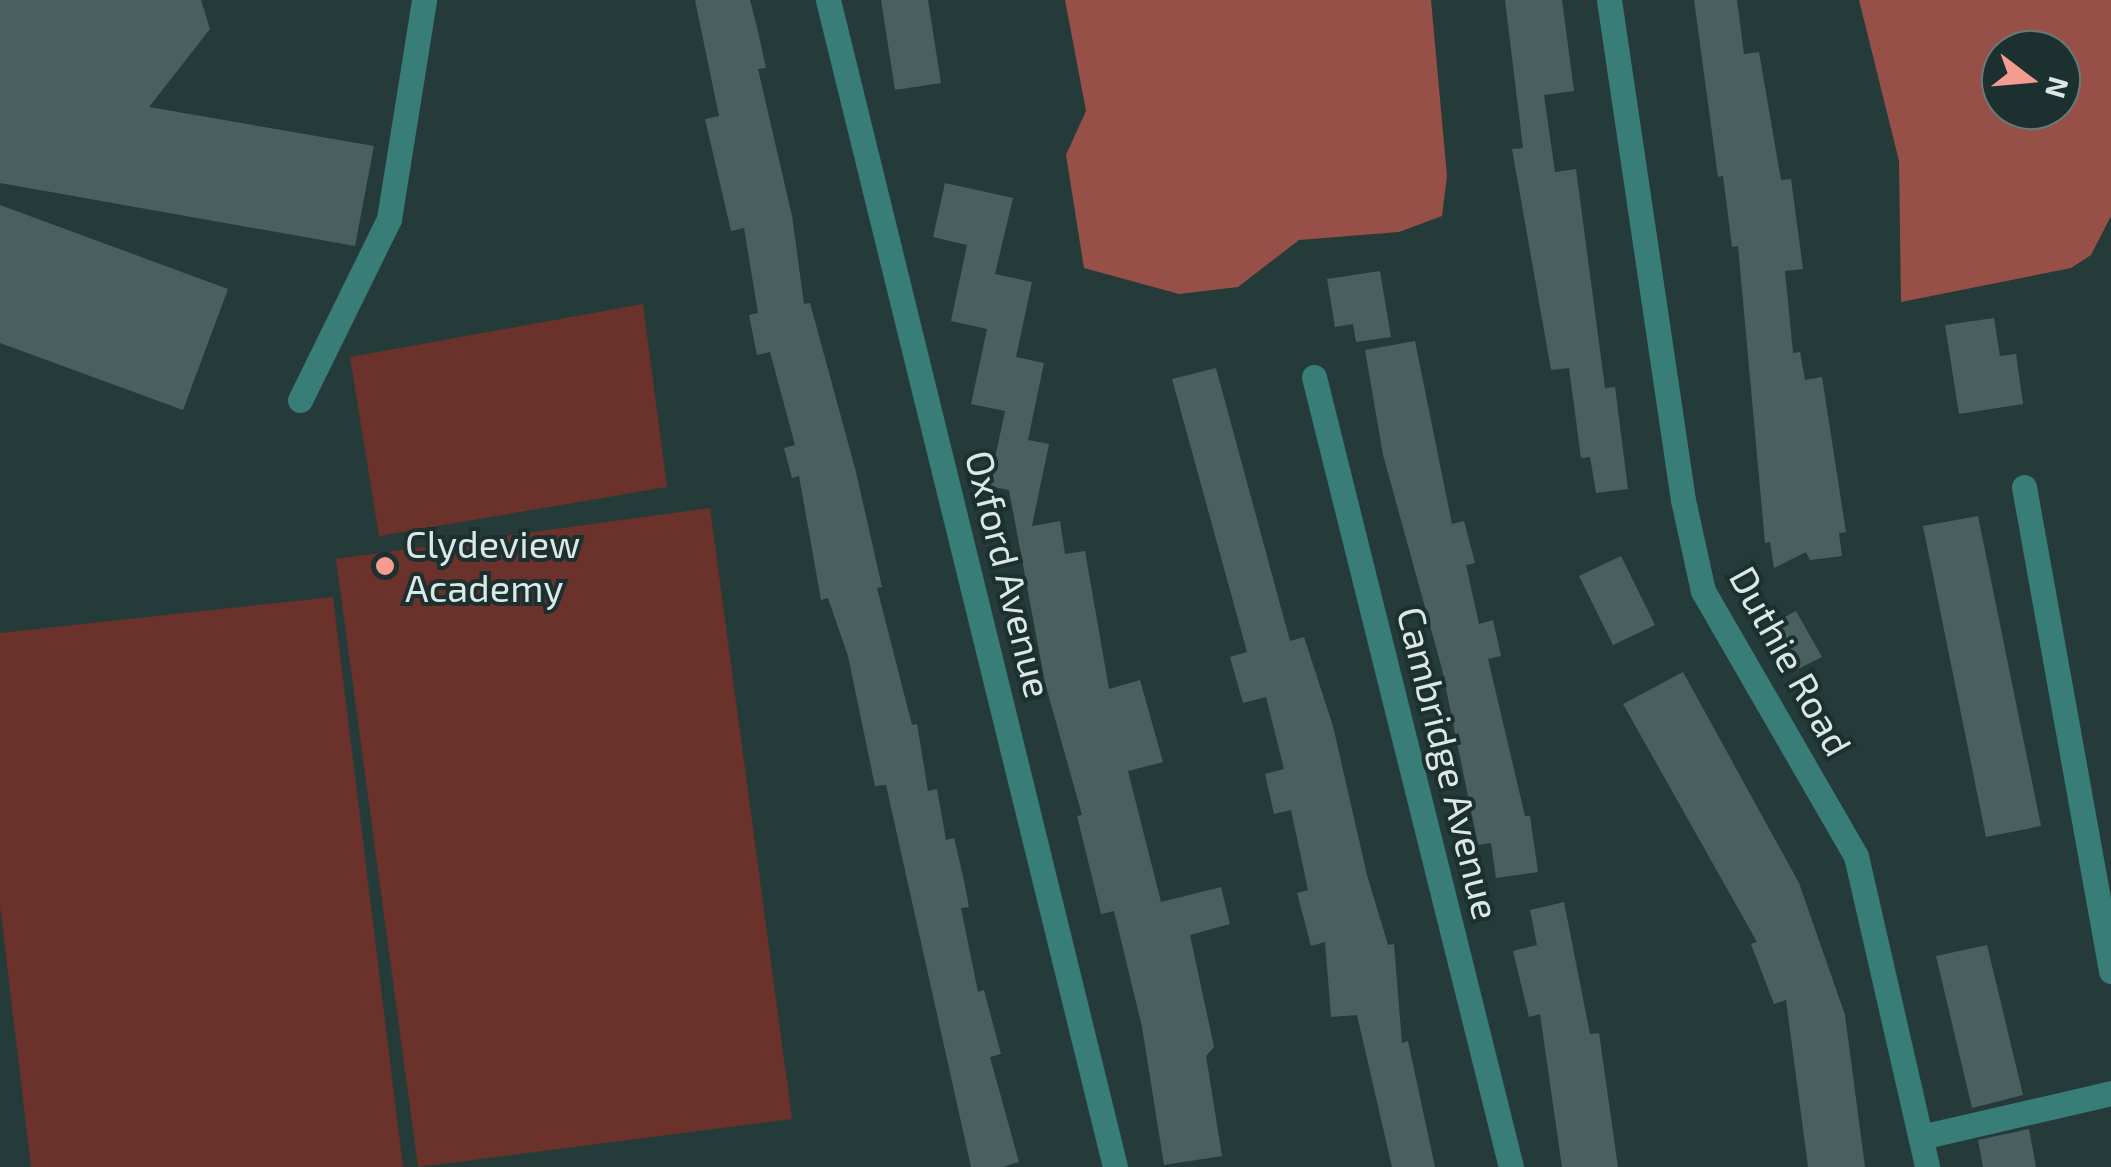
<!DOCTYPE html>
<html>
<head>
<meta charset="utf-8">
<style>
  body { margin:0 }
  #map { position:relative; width:2111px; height:1167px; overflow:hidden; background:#253b39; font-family:"Exo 2",sans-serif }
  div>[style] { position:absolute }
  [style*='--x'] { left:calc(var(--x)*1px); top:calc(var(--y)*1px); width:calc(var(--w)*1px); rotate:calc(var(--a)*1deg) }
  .green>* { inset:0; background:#6a322b }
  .forest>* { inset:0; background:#965047 }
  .building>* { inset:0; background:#49605e }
  .minor>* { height:25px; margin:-12.5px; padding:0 12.5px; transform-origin:12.5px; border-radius:12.5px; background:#387d78 }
  .dots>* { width:28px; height:28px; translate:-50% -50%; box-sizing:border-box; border:5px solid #1b302f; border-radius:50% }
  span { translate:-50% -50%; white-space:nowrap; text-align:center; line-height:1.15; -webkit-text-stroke:8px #1b302f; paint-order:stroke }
  .poi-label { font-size:38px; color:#dbe8e6 }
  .left { translate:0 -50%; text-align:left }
  .street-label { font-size:38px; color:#dbe8e6 }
  .north { position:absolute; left:1981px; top:30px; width:100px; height:100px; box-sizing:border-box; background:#1b302f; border:2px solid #687a78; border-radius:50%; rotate:106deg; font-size:28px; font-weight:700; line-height:40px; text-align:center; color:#dbe8e6 }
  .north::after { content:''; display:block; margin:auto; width:35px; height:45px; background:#f59c90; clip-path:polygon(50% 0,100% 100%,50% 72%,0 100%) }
</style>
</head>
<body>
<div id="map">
  <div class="green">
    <div style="clip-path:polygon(643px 304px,667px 487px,379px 536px,350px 357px)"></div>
    <div style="clip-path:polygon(710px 508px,792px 1119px,418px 1167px,336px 559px)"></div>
    <div style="clip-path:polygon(333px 597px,403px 1167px,31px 1167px,0 905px,0 633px)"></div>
  </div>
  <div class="forest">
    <div style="clip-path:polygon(1065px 0,1431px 0,1447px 176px,1442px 216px,1399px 232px,1299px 240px,1238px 287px,1179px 294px,1084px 268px,1066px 155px,1086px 111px)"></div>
    <div style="clip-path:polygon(evenodd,1859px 0,2111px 0,2111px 216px,2091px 255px,2071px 268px,1901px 302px,1899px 161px,1859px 0,2061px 50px,2061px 110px,2001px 110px,2001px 50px,2061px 50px)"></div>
  </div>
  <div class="building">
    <div style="clip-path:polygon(0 0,201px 0,210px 29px,149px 107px,374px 146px,355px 246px,0 183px)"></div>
    <div style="clip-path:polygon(695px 0,750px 0,757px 27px,766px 68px,758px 69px,792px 216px,804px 304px,810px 303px,856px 472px,882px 587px,877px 588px,912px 725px,917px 724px,928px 791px,937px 789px,946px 840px,954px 838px,963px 876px,969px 907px,961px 908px,978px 992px,984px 990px,1001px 1054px,990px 1057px,1019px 1162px,1003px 1167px,971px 1167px,886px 785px,875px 786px,848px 656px,828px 598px,821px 600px,799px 476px,792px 478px,784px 448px,795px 445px,770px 352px,757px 355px,749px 315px,758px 313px,744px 228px,731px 231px,705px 119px,719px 116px)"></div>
    <div style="clip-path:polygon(881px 0,928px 0,941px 83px,895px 90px)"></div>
    <div style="clip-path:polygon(1505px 0,1562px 0,1574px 91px,1544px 95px,1555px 172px,1576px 169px,1605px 388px,1615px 387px,1628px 489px,1596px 493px,1590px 457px,1581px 458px,1569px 368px,1551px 370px,1512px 149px,1523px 148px)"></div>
    <div style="clip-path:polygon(1694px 0,1737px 0,1744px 54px,1759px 52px,1781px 180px,1791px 179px,1803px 269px,1785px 271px,1793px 353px,1800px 352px,1805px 380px,1822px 377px,1846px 532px,1839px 533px,1842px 556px,1810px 560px,1806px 552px,1774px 568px,1770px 542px,1765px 543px,1738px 246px,1732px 247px,1723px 176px,1718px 177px)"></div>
    <div style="clip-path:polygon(945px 183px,1013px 198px,995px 274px,1032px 282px,1016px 357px,1044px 363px,1028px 440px,1049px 444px,1032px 526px,1060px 521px,1065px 554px,1085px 551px,1109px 689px,1140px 680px,1163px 762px,1128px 771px,1161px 902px,1221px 887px,1230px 924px,1190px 935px,1214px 1047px,1206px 1056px,1222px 1156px,1164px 1165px,1142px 1027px,1114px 911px,1101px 914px,1077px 816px,1082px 815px,1045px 683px,1009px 490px,989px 486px,1005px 411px,971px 404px,987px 329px,951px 321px,967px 245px,933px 237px)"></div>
    <div style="clip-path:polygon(0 205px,228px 289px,183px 410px,0 343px)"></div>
    <div style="clip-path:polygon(1380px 271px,1391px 337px,1356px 342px,1353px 324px,1335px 327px,1327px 279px)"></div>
    <div style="clip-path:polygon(1994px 318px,2000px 356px,2016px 354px,2023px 404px,1959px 414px,1945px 325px)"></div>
    <div style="clip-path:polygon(1415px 341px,1452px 524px,1464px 521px,1475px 563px,1466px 565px,1479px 624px,1493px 620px,1501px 656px,1488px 659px,1525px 816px,1530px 816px,1538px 872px,1496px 878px,1491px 843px,1478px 845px,1442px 669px,1383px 455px,1365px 350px)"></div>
    <div style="clip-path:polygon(1216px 368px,1290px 641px,1304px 637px,1333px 726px,1367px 875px,1388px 945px,1394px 944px,1402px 1043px,1408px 1041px,1435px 1167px,1392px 1167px,1357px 1015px,1331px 1017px,1325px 942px,1311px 946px,1297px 893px,1308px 890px,1291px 810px,1274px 814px,1265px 774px,1284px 769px,1266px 697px,1243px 703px,1230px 657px,1247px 652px,1172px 379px)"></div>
    <div style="clip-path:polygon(1978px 516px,2041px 826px,1986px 837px,1923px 526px)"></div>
    <div style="clip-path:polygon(1621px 556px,1655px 625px,1613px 645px,1579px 576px)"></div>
    <div style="clip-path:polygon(1796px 611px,1822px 657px,1792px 672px,1768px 626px)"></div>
    <div style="clip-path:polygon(1683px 672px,1799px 883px,1845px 1015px,1865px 1167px,1808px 1167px,1786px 1000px,1774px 1004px,1751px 944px,1757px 942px,1623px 704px)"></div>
    <div style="clip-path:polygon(1564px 902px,1590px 1034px,1599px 1033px,1618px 1167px,1562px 1167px,1540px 1014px,1529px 1017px,1513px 951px,1537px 945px,1530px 910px)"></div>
    <div style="clip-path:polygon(1987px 945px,2023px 1095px,1972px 1108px,1936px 956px)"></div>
    <div style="clip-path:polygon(2029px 1129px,2036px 1167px,1983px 1167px,1978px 1140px)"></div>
  </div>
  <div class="minor">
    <div style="--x:828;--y:0;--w:1202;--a:76.18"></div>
    <div style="--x:1609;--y:0;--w:505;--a:81.58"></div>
    <div style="--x:1683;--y:500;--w:93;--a:77.6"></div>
    <div style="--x:1703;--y:591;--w:306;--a:60"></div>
    <div style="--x:1856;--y:856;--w:319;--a:77.1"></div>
    <div style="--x:1314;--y:377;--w:814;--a:76"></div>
    <div style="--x:300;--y:400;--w:202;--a:-63.8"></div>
    <div style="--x:389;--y:219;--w:222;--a:-80.9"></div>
    <div style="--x:2024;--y:487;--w:492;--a:79.8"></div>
    <div style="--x:1921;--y:1137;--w:195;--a:-13"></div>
  </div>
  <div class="dots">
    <div style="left:385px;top:566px;background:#f59c90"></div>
  </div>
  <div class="poi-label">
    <span class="left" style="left:405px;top:566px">Clydeview<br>Academy</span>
  </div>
  <div class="street-label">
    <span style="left:1009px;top:574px;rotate:76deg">Oxford Avenue</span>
    <span style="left:1791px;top:661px;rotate:61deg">Duthie Road</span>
    <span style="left:1449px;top:763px;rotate:76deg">Cambridge Avenue</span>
  </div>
  <div class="north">N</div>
</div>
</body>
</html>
